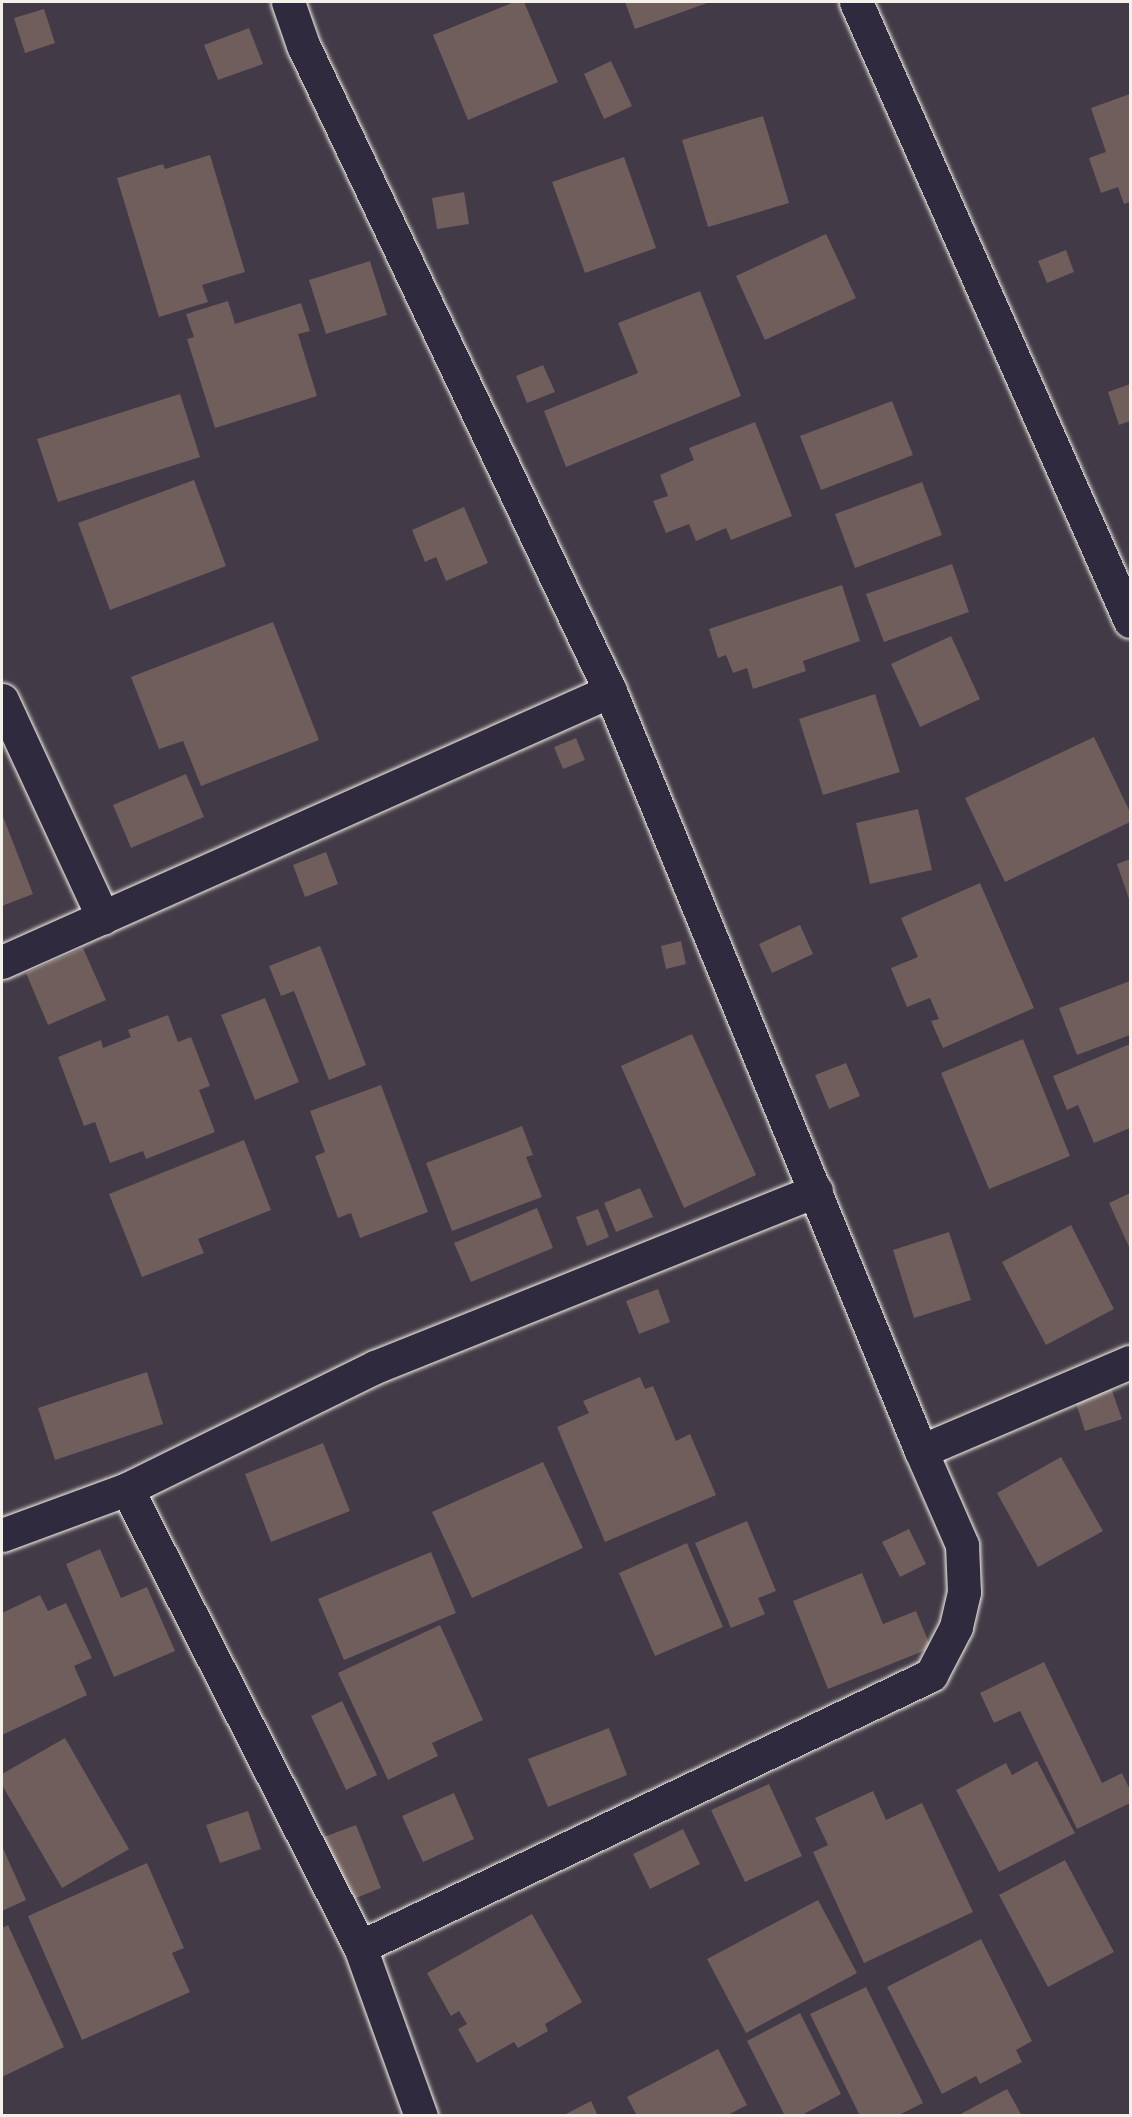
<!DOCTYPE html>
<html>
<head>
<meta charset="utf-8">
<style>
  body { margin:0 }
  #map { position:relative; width:1132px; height:2117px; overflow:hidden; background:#423a46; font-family:Pangolin,sans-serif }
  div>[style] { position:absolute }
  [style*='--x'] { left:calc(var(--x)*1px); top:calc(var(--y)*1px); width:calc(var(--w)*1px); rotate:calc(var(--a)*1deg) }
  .building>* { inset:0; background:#6f5e5c }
  .roads { filter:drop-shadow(0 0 2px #f4f1e8) drop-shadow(0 0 2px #f4f1e8) }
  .street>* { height:33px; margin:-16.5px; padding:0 16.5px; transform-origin:16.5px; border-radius:16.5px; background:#2f2a3d }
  span { translate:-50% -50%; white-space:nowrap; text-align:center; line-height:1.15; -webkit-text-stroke:4.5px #2f2a3d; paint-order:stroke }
  .frame { position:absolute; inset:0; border:3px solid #f4f1e8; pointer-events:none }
</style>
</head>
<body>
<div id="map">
  <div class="building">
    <div style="clip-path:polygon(514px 2px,524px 2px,558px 82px,468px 120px,433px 35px)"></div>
    <div style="clip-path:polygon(625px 2px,710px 2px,635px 29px)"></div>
    <div style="clip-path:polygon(44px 9px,55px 43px,25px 53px,14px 18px)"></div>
    <div style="clip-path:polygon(249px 28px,263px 64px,218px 80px,204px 45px)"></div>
    <div style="clip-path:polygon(611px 61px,632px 106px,604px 119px,584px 74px)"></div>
    <div style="clip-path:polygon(1130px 94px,1130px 202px,1124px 204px,1118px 187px,1101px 193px,1089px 158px,1106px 152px,1091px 108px)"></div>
    <div style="clip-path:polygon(763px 116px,789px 203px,708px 227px,682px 140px)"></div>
    <div style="clip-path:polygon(210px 155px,245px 272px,202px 285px,208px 302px,159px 317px,117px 178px,163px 164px,165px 169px)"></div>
    <div style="clip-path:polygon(624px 157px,656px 248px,585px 273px,552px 182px)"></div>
    <div style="clip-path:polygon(464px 192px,469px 224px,437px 229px,432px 198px)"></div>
    <div style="clip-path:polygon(826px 234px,856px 298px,765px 340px,736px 276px)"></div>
    <div style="clip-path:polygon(1066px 250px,1074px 272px,1047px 283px,1038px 261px)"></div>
    <div style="clip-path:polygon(370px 261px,387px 315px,326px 334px,309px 280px)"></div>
    <div style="clip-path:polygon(700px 291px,741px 396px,566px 467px,544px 411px,638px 373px,618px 323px)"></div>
    <div style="clip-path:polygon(228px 301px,235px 324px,301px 303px,310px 331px,298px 334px,317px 396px,215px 428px,187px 339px,194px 337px,186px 314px)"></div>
    <div style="clip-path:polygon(543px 365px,555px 392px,527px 403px,516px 376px)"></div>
    <div style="clip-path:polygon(1130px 384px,1130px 421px,1119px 425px,1108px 392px)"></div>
    <div style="clip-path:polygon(180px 394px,200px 457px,58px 502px,37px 439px)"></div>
    <div style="clip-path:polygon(892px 401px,913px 455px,821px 490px,800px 436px)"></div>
    <div style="clip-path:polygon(755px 422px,792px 516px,731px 540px,726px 528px,696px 541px,689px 524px,666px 533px,653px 501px,668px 496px,660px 475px,694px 460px,689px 448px)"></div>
    <div style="clip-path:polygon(194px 480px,226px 566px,110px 610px,78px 523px)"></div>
    <div style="clip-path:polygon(922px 482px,942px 535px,855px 568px,835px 514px)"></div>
    <div style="clip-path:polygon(464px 507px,488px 563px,446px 581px,436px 557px,425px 562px,412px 530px)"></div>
    <div style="clip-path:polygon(952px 564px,969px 612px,884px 642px,866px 594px)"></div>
    <div style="clip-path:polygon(842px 585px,860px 641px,803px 661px,806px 671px,753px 689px,747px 668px,733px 673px,726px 655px,718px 658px,709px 629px)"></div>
    <div style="clip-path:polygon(273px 622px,319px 740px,201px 786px,183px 741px,159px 749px,131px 677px)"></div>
    <div style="clip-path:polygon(951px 636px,980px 699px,920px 727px,891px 664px)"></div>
    <div style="clip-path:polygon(875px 694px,900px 772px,823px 795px,799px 719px)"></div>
    <div style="clip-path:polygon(1094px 737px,1130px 812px,1130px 822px,1005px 882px,965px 798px)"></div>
    <div style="clip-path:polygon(576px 738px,585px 760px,563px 769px,554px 747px)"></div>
    <div style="clip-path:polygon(186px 774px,204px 817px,131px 848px,113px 805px)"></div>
    <div style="clip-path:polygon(918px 809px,932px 870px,870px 884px,856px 823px)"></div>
    <div style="clip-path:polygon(2px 814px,33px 894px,2px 906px)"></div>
    <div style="clip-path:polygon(326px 852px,338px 884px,305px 897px,293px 865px)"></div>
    <div style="clip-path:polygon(1130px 859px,1130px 902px,1117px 864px)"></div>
    <div style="clip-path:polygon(980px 883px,1034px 1008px,943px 1048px,931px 1021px,939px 1019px,930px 998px,907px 1007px,891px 968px,918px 957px,901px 918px)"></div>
    <div style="clip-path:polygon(800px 925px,813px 954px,772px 973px,759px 944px)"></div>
    <div style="clip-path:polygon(681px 941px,686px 964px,666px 969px,661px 946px)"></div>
    <div style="clip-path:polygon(320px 946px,366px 1065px,329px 1080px,294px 991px,281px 996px,269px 966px)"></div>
    <div style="clip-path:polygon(83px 948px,106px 1000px,48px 1025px,26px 973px)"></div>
    <div style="clip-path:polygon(1130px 981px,1130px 1035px,1077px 1055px,1059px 1008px)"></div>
    <div style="clip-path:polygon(265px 998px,299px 1082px,255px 1100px,221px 1015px)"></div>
    <div style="clip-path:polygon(168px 1015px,178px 1042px,191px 1037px,210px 1086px,199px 1090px,215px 1132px,146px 1159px,143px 1151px,110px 1163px,95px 1122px,84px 1126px,58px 1057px,101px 1040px,103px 1048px,131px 1037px,128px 1030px)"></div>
    <div style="clip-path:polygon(692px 1034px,756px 1175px,684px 1208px,621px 1066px)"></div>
    <div style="clip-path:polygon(1023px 1039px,1070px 1156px,989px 1189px,941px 1073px)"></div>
    <div style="clip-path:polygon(1130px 1044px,1130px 1128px,1094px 1143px,1078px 1105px,1067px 1110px,1053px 1076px)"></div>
    <div style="clip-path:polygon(846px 1063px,860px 1096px,829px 1109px,815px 1075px)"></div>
    <div style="clip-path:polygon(381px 1085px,428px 1212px,360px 1238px,351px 1213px,338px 1218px,315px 1156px,325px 1152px,310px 1111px)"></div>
    <div style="clip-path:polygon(522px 1126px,533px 1155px,526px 1157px,542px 1197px,452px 1231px,426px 1163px)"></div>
    <div style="clip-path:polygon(244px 1140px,271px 1210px,198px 1239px,204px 1253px,142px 1277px,109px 1194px)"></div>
    <div style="clip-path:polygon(640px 1188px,653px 1217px,616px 1232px,604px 1203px)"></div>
    <div style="clip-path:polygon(1130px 1193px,1130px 1249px,1109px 1203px)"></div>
    <div style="clip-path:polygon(537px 1208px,553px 1248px,471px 1282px,454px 1243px)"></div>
    <div style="clip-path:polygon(598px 1209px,609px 1237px,587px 1246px,576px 1217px)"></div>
    <div style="clip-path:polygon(1071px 1225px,1114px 1309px,1046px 1345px,1002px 1262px)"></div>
    <div style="clip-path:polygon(949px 1232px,971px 1300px,914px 1318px,893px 1250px)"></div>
    <div style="clip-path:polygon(658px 1289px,670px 1322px,639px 1334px,626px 1301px)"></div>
    <div style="clip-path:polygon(147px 1372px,163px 1424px,55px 1460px,38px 1408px)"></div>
    <div style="clip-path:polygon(640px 1377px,645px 1389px,653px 1386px,676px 1441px,690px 1434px,716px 1495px,605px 1542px,557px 1427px,589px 1413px,583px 1401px)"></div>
    <div style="clip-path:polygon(1110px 1385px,1122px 1419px,1085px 1431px,1074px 1397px)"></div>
    <div style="clip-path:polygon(323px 1443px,350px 1511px,271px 1542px,245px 1474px)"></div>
    <div style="clip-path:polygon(1061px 1457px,1103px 1531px,1038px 1567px,997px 1493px)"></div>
    <div style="clip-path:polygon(543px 1462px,583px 1548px,472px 1598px,432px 1512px)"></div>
    <div style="clip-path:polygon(747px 1521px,776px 1591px,758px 1598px,765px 1614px,731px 1628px,695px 1543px)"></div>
    <div style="clip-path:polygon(909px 1529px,926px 1564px,900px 1577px,882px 1542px)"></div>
    <div style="clip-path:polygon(687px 1543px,723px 1627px,655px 1656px,619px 1573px)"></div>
    <div style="clip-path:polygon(100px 1549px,121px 1598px,147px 1587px,175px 1651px,114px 1677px,66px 1564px)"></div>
    <div style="clip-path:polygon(431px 1552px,456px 1613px,344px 1660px,318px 1599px)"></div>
    <div style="clip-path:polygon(862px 1573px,883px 1624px,916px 1611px,931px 1648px,828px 1689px,793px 1601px)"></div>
    <div style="clip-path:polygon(40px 1595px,48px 1611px,66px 1603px,92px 1658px,74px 1666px,87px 1695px,2px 1735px,2px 1613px)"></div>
    <div style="clip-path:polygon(440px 1625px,483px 1720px,432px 1743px,438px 1756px,388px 1780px,338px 1673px)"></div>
    <div style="clip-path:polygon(1044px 1662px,1102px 1783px,1122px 1773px,1130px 1790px,1130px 1803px,1077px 1829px,1020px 1711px,994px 1723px,980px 1693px)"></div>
    <div style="clip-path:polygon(342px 1701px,377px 1775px,346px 1790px,311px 1716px)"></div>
    <div style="clip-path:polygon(609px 1728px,627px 1775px,548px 1807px,528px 1759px)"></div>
    <div style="clip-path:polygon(65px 1738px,129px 1849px,62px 1888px,2px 1785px,2px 1774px)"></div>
    <div style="clip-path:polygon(1037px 1761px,1075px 1833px,999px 1872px,956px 1790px,1006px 1763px,1012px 1775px)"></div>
    <div style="clip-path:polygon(769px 1784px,802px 1856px,745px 1882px,711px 1810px)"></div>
    <div style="clip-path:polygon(873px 1791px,886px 1820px,922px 1803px,973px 1912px,864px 1963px,813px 1852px,828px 1845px,815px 1818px)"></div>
    <div style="clip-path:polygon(454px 1793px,474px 1839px,423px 1862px,402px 1816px)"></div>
    <div style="clip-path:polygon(248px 1811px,261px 1849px,220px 1863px,206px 1825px)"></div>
    <div style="clip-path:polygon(356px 1825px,381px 1888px,341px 1904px,316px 1840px)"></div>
    <div style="clip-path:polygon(683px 1829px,700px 1864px,650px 1889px,633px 1854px)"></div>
    <div style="clip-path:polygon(2px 1846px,26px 1900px,2px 1911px)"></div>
    <div style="clip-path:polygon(1065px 1860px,1114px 1952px,1048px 1987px,999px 1895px)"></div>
    <div style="clip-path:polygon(147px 1863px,184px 1948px,172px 1953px,190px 1992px,82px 2040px,28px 1916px)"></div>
    <div style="clip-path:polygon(818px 1900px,857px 1973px,746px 2033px,707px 1959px)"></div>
    <div style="clip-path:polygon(532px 1914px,582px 2002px,545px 2024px,548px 2031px,518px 2048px,514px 2042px,477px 2063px,458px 2029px,467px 2024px,459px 2011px,451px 2016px,427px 1973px)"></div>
    <div style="clip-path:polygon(8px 1925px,64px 2047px,2px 2077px,2px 1928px)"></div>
    <div style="clip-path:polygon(981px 1939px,1032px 2041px,1016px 2050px,1022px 2062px,980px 2084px,976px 2076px,942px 2094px,887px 1987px)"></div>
    <div style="clip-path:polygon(866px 1987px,923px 2103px,897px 2116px,860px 2116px,810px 2014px)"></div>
    <div style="clip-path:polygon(800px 2013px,841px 2094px,800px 2116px,785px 2116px,747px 2041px)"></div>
    <div style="clip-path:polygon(718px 2049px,747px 2105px,726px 2116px,637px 2116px,627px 2097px)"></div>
    <div style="clip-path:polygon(1007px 2089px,1022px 2116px,957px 2116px)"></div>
    <div style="clip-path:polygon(591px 2101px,598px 2116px,562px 2116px)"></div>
  </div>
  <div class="roads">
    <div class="street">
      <div style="--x:288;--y:2;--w:46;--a:70.8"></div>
      <div style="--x:303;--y:45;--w:715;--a:64.58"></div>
      <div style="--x:610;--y:691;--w:821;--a:67.75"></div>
      <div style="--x:921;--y:1451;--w:103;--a:66.4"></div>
      <div style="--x:962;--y:1545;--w:47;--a:87.6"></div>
      <div style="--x:964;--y:1592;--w:36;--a:103"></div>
      <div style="--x:956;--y:1627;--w:54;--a:117.5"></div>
      <div style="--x:931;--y:1675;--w:632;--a:154.53"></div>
      <div style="--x:856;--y:2;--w:677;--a:66.12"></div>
      <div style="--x:2;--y:700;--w:240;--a:65.1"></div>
      <div style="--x:2;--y:962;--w:666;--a:-24.02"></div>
      <div style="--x:921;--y:1451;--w:227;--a:-23.1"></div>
      <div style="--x:127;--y:1489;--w:514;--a:63.04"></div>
      <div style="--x:360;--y:1947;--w:180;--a:70.2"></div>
      <div style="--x:2;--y:1535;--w:133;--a:-20.2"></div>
      <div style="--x:127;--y:1489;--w:276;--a:-26.2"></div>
      <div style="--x:375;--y:1367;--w:475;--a:-21.8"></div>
    </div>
  </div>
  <div class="frame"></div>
</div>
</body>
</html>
